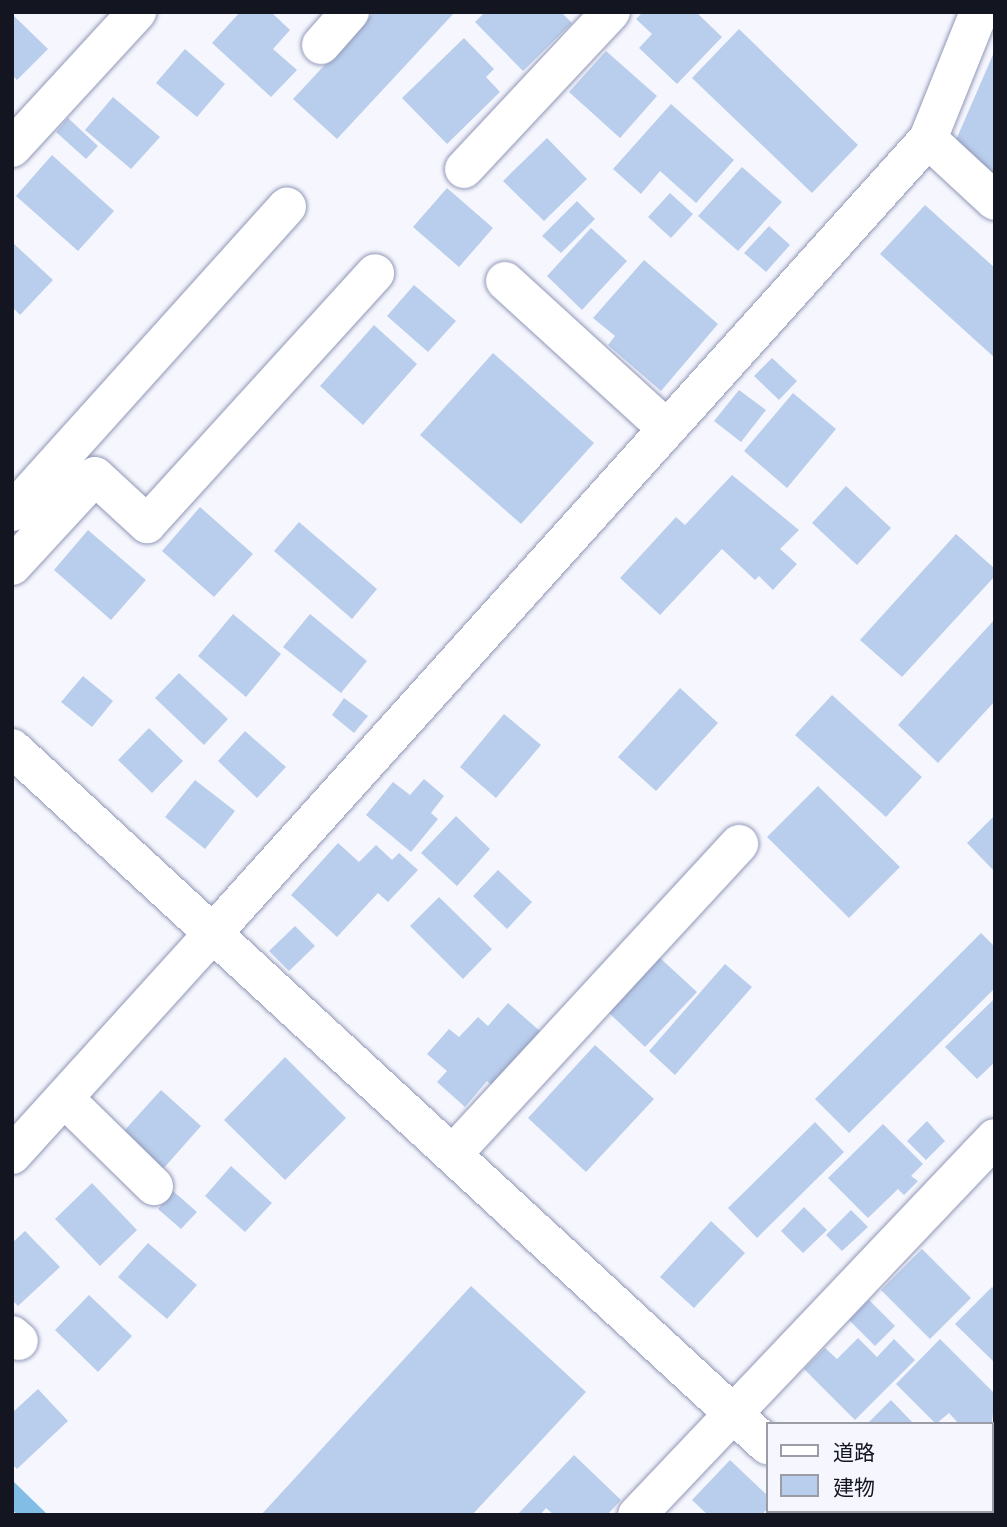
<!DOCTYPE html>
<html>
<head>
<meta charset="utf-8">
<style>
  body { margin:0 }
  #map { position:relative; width:1007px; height:1527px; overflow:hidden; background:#f6f7fe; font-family:"PT Serif","Noto Sans JP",serif }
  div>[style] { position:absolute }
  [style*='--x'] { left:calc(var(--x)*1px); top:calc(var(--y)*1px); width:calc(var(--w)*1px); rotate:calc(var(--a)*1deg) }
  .water>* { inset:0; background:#82bde6 }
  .building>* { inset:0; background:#b9ceec }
  .roads { filter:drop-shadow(0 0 2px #9097b7) drop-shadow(0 0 2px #9097b7) }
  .minor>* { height:38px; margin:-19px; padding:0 19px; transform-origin:19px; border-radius:19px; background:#fff }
  .tertiary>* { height:38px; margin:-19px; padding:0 19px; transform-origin:19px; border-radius:19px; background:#fff }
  span { translate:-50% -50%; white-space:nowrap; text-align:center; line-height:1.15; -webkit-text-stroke:5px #f6f7fe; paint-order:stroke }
  .frame { position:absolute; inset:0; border:14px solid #131521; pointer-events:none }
  .legend { position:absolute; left:766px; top:1422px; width:228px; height:91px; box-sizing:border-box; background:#f6f7fe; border:2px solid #9b9da6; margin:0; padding:9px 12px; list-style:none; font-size:21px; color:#131521 }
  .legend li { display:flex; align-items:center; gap:14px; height:35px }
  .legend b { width:35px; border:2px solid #9b9da6 }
</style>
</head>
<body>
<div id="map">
  <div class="water">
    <div style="clip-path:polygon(12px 1480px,48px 1515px,18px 1515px,12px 1510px)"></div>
  </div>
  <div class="building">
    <div style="clip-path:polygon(240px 12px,271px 12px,290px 30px,273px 49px,297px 70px,271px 97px,212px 43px)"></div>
    <div style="clip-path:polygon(374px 12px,455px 12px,337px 139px,293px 99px)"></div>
    <div style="clip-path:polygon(485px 12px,561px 12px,572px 23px,523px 71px,475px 22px)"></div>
    <div style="clip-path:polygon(643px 12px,696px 12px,722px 37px,677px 84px,639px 48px,652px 34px,636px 19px)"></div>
    <div style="clip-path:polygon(12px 14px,48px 49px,17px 80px,12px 75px)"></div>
    <div style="clip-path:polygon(739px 29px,858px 145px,812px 193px,692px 78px)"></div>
    <div style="clip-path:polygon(464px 38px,494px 69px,486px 77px,500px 92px,447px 144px,402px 98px)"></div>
    <div style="clip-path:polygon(185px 49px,225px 84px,197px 117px,156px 83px)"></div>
    <div style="clip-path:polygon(995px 50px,995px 175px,956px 140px)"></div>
    <div style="clip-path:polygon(606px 51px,657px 96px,620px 138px,569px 92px)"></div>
    <div style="clip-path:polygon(113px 97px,160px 137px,131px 169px,85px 130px)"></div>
    <div style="clip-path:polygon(671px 104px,734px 160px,696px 203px,660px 171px,641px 194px,613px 169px)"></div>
    <div style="clip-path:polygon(68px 118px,98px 146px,86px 159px,56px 132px)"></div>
    <div style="clip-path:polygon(547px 138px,587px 179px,544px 221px,503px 181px)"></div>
    <div style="clip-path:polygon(52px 155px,114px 211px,78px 251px,16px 196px)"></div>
    <div style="clip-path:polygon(742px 167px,782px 202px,738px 251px,698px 216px)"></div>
    <div style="clip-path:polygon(447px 188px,493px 228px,459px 267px,413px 227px)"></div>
    <div style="clip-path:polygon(670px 193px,693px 214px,671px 238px,648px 217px)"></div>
    <div style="clip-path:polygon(577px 201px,595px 219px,561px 253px,542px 236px)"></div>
    <div style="clip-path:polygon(925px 205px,995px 268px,995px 358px,880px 254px)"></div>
    <div style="clip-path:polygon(769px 226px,790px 245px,766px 272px,744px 253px)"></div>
    <div style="clip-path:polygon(591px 228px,627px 261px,582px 310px,547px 276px)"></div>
    <div style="clip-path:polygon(12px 242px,53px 280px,20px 315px,12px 307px)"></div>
    <div style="clip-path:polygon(644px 260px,718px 324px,661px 391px,608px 345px,615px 336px,593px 318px)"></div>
    <div style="clip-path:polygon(414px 285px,456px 321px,428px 352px,387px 316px)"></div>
    <div style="clip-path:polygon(374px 325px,417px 364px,363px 425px,320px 386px)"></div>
    <div style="clip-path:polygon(493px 353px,594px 443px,521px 524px,420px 435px)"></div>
    <div style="clip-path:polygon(772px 358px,797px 381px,779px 400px,754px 376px)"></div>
    <div style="clip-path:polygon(739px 390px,766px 410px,741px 442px,714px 421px)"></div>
    <div style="clip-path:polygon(793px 393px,836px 429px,787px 488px,744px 451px)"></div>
    <div style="clip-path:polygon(732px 475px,799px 530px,780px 549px,797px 564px,773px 590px,759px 576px,755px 580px,722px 549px,660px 615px,620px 578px,676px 517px,685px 525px)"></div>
    <div style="clip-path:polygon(846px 486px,891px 528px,857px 565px,812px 523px)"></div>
    <div style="clip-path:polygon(200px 507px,253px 554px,214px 597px,162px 551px)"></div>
    <div style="clip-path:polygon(299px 522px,377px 589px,352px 619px,274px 551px)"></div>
    <div style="clip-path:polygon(88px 530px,146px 580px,111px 620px,54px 570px)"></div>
    <div style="clip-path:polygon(956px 534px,995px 569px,995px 576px,902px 677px,860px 640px)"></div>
    <div style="clip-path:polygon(233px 614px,281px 654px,246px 697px,198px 656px)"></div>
    <div style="clip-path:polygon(310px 614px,367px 661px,341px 693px,283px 647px)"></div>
    <div style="clip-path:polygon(995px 619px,995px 701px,938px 763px,898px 725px)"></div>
    <div style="clip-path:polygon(179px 673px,228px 719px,204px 745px,155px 698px)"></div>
    <div style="clip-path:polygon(83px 676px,113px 701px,92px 727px,61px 702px)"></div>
    <div style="clip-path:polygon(680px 688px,718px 723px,656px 791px,618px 757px)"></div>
    <div style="clip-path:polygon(832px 695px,922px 777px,886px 817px,795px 735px)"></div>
    <div style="clip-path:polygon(344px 698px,368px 716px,354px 733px,332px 715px)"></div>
    <div style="clip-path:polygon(504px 714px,541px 745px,496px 798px,460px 767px)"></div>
    <div style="clip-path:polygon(149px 728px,183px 761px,152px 793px,118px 760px)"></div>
    <div style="clip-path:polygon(245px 731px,286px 767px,257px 798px,218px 761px)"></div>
    <div style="clip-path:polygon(424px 779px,444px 796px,431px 813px,438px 819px,411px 852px,366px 815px,393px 782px,410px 795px)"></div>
    <div style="clip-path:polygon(195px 780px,235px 811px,205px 849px,165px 817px)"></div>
    <div style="clip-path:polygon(818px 786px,900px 867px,849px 918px,767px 837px)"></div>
    <div style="clip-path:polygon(995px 815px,995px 872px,967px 843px)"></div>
    <div style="clip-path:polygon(456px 816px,490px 849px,457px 886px,421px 853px)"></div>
    <div style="clip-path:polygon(338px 843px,359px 862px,376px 845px,392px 860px,399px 853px,418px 870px,388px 902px,378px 893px,337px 937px,291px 895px)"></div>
    <div style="clip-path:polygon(498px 870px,532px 902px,507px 929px,473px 896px)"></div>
    <div style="clip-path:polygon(439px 897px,492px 949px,463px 979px,410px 926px)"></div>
    <div style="clip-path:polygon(295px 926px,315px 946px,289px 971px,269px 951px)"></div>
    <div style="clip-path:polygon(981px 933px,995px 947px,995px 988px,849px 1133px,815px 1099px)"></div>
    <div style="clip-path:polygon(659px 957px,697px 992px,645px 1047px,608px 1012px)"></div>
    <div style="clip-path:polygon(725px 964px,752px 987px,675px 1075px,649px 1051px)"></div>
    <div style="clip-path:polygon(995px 998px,995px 1062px,977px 1079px,945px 1047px)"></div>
    <div style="clip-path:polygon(508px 1003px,541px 1032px,493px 1086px,487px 1081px,465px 1107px,437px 1082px,447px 1071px,427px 1054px,449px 1029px,459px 1037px,478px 1017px,488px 1026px)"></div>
    <div style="clip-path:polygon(595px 1045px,654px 1099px,586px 1172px,528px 1118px)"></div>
    <div style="clip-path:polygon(285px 1057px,346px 1118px,285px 1180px,224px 1120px)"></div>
    <div style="clip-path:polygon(161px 1090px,201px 1126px,163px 1169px,123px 1132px)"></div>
    <div style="clip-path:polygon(927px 1121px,945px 1141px,926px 1160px,907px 1141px)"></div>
    <div style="clip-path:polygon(815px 1122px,844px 1152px,757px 1238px,728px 1208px)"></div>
    <div style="clip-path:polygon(883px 1124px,923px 1164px,911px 1176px,918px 1181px,904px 1195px,898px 1189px,868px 1218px,828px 1178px)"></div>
    <div style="clip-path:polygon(231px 1166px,272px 1203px,245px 1232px,205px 1196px)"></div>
    <div style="clip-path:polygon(92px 1183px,137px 1230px,100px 1266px,55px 1219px)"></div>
    <div style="clip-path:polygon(173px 1191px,197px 1212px,181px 1229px,158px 1209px)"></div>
    <div style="clip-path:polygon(804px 1207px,827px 1230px,803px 1253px,781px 1231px)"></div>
    <div style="clip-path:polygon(851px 1210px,868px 1227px,842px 1251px,826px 1235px)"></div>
    <div style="clip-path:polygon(711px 1221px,745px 1253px,694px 1308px,660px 1277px)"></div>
    <div style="clip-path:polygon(25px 1231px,60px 1267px,18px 1306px,12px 1300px,12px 1243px)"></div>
    <div style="clip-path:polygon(148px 1243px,197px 1285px,167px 1319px,118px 1277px)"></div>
    <div style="clip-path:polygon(922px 1249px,971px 1298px,930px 1339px,881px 1290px)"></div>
    <div style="clip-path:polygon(471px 1286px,586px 1392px,472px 1515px,261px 1515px)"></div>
    <div style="clip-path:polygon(992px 1287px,995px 1290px,995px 1363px,955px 1324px)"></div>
    <div style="clip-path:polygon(89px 1295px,132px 1336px,98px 1372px,55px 1330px)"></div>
    <div style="clip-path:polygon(869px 1300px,895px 1326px,875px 1346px,849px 1320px)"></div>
    <div style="clip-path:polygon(858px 1338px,877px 1357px,894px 1339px,915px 1360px,855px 1420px,804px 1369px,825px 1348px,837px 1359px)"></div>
    <div style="clip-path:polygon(940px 1339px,995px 1394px,991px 1431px,991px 1424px,959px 1424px,949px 1413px,936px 1424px,896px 1384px)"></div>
    <div style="clip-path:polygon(38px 1389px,68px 1421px,17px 1469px,12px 1464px,12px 1413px)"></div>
    <div style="clip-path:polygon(891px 1400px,914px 1424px,867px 1424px)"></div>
    <div style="clip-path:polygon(574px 1455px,621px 1500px,607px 1515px,554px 1515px,546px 1508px,540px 1515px,517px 1515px)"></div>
    <div style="clip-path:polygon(730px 1460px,767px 1495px,767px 1509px,762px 1515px,708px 1515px,692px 1500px)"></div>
  </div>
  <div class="roads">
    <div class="minor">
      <div style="--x:321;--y:45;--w:44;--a:-48.7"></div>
      <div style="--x:928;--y:139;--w:91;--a:42.8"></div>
      <div style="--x:12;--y:148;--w:185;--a:-47.4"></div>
      <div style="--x:464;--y:169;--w:215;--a:-46.9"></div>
      <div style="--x:505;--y:281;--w:219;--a:42.4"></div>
      <div style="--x:12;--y:512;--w:411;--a:-48"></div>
      <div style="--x:12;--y:566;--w:122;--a:-47.3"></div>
      <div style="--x:95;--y:476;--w:71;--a:42.7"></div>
      <div style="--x:147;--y:524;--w:339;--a:-47.7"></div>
      <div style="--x:64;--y:1098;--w:126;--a:44.4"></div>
      <div style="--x:453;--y:1154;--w:422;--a:-47.3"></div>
      <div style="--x:12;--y:1155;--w:301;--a:-47.8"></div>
      <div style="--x:12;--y:1335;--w:9;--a:41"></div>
      <div style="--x:991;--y:1476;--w:6;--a:-45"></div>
      <div style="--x:637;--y:1515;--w:520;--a:-46.48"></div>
      <div style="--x:956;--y:1515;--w:5;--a:-53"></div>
    </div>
    <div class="tertiary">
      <div style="--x:12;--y:748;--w:1028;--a:42.71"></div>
      <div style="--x:214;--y:932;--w:1067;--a:-48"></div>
      <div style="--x:928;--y:139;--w:137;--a:-68.1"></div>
      <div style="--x:839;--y:1511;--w:5;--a:53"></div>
    </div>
  </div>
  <div class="frame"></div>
  <ul class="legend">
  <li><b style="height:9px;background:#fff"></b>道路</li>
  <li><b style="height:19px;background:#b9ceec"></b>建物</li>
  </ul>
</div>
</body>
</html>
